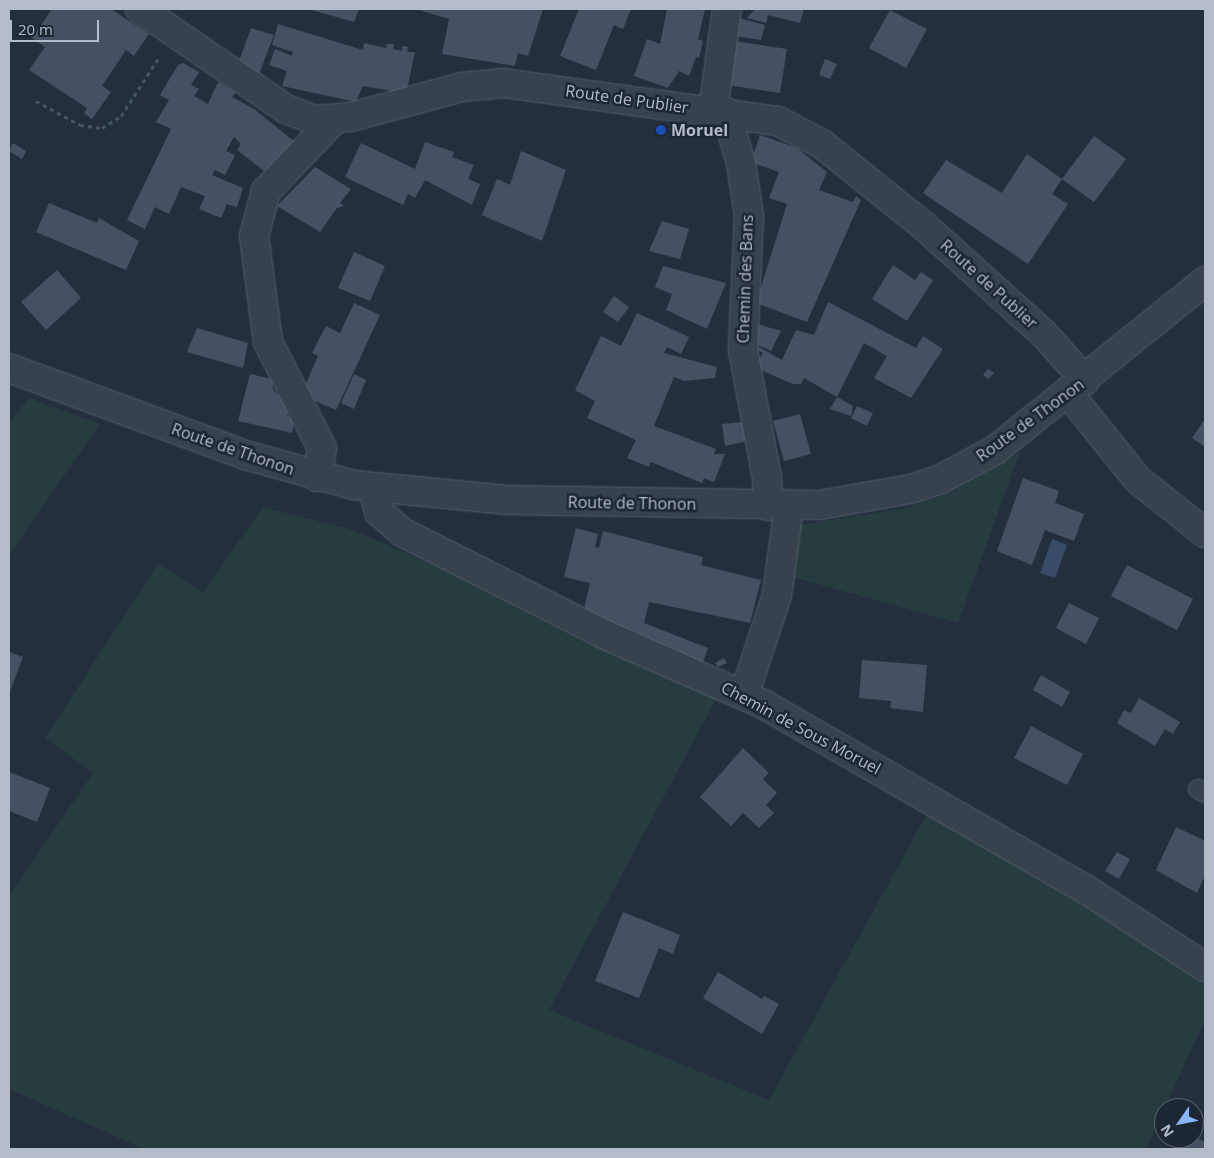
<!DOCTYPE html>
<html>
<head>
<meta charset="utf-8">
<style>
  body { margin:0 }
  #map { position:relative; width:1214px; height:1158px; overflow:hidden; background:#242f3e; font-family:"Open Sans",sans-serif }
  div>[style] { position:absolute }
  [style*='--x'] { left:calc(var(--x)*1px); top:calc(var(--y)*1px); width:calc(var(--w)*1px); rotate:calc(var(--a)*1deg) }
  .green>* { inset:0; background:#263c3f }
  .water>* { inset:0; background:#394c67 }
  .building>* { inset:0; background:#455162 }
  .path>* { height:3px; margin-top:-1.5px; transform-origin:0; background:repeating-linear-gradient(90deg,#44595c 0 4px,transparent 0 8px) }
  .roads { filter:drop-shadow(0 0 1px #565f6c) drop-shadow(0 0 1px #565f6c) }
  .service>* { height:18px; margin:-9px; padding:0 9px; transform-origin:9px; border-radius:9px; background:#38414e }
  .minor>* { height:28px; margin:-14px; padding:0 14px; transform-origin:14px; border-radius:14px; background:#38414e }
  .tertiary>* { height:28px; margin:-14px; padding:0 14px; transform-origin:14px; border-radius:14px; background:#38414e }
  .dots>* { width:14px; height:14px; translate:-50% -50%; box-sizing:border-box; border:2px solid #1d2633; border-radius:50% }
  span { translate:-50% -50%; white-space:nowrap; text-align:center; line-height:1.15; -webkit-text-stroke:5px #1d2633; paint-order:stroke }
  .street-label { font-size:16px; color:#b4bcc9 }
  .poi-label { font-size:16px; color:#b4bcc9; font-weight:700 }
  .left { translate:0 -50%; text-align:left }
  .frame { position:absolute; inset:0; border:10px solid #b4bcc9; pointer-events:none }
  .north { position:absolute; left:1154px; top:1098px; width:50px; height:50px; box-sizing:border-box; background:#1d2633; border:1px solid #59626f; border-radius:50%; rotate:237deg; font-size:14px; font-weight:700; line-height:20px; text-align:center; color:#b4bcc9 }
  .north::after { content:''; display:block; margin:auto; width:18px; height:22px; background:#8ab4f8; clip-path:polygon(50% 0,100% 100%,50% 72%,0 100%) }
  .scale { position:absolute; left:10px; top:20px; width:89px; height:22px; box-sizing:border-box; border:2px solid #b4bcc9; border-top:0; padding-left:6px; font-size:15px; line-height:18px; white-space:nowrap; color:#b4bcc9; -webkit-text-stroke:4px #1d2633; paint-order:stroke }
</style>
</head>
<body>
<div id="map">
  <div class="green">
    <div style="clip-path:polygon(29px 398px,100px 424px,9px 555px,9px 423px)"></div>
    <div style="clip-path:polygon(1020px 452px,958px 623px,789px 576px,800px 525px,906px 508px,949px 494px)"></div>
    <div style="clip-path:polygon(263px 507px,353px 530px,441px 568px,584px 641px,718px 696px,549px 1010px,769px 1100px,928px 812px,1132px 935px,1205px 985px,1205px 1020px,1146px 1149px,144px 1149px,9px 1089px,9px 896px,93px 773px,45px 738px,158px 564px,203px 592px)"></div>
  </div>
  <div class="water">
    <div style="clip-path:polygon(1052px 539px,1067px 545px,1055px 578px,1040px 573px)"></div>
  </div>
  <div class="building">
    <div style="clip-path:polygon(52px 9px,111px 9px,149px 34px,134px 56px,126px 50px,102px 86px,111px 92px,92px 119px,84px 113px,87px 108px,29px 70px,45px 47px,32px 38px)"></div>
    <div style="clip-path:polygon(308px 9px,359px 9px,354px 22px)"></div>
    <div style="clip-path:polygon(416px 9px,543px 9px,528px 56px,518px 53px,515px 66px,442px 54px,449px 19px)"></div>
    <div style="clip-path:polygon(579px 9px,631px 9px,623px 29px,614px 25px,596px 70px,560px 56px)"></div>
    <div style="clip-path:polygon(667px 9px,705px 9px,698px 39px,703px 41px,699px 58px,696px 57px,689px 76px,679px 71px,668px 88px,634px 76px,647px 39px,660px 44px)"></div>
    <div style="clip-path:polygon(755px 9px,804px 9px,800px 23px,768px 15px,766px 23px,747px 18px)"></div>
    <div style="clip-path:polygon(890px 10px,927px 29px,906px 68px,869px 48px)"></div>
    <div style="clip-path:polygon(739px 18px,765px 25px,761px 40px,735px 36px)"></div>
    <div style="clip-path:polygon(278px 24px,363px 50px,364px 43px,386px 48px,387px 44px,394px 44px,393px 49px,402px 51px,402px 46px,408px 47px,407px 52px,415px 52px,407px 89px,398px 92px,363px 86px,356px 102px,282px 86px,287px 71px,269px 65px,275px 49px,292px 56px,293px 52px,272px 45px)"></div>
    <div style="clip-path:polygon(251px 28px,274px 35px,259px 74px,239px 61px)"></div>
    <div style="clip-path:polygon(735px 41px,787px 49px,780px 93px,727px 85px)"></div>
    <div style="clip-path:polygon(825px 59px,837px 64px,830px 79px,819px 75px)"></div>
    <div style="clip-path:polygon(183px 63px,199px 72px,191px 85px,199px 89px,194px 96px,208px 104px,218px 82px,236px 92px,232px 97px,254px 109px,295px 142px,268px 174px,237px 150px,241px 144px,234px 137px,226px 151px,235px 155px,225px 175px,215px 170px,212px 175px,243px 188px,237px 207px,227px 204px,221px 218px,199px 209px,205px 196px,181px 187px,169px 214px,155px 207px,145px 229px,127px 220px,171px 129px,156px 122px,169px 100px,160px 95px,178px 65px)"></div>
    <div style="clip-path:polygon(760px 135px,797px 148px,827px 172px,819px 190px,853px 202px,856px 196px,861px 200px,807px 322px,756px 303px,787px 204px,769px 198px,779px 172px,751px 162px)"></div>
    <div style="clip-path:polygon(1094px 136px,1126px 159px,1094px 202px,1062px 179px)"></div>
    <div style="clip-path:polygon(425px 142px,454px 152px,452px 157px,474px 165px,468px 179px,480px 184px,472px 205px,425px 180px,415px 198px,408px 194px,403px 205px,345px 177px,361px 143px,415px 169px)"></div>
    <div style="clip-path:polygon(13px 143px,26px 151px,22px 159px,9px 151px)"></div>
    <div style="clip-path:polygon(521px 151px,566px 170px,542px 241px,482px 215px,497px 179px,510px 185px)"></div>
    <div style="clip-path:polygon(1027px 154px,1062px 179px,1052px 194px,1068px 204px,1028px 264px,923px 193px,946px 160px,1002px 193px)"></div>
    <div style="clip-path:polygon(315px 167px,351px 189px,340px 203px,344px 206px,337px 208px,320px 232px,277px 206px)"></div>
    <div style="clip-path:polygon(49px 203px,97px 223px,99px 218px,139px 241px,126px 270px,36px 232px)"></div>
    <div style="clip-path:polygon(662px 221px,689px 229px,680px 259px,649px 251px)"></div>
    <div style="clip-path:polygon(354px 252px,385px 266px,370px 301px,338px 288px)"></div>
    <div style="clip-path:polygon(893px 265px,915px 280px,921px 272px,933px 280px,907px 321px,872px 299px)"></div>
    <div style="clip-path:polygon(663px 266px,726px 283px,707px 329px,666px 310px,672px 294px,655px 287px)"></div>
    <div style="clip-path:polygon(57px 270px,81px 298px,46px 330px,21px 302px)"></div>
    <div style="clip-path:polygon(614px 296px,629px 307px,618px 322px,603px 312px)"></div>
    <div style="clip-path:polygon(828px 302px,916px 348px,923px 336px,943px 349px,911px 398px,874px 378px,887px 356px,864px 343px,837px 397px,804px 378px,801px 384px,793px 384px,754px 367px,763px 353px,757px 350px,759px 347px,782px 360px,796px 330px,814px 335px)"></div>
    <div style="clip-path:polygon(354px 303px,380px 315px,336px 410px,301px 395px,318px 356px,312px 353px,326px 326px,340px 333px)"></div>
    <div style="clip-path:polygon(637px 313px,689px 337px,681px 354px,667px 347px,664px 353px,717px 367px,715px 378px,684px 381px,674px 377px,654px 426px,716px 449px,714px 454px,725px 454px,714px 482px,704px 478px,702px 483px,651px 462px,649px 467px,627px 458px,636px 440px,587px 418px,595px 401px,575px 390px,601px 336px,621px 346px)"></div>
    <div style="clip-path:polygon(757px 324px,781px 331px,771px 351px,756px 344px)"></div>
    <div style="clip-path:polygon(197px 328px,248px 343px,243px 368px,187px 352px)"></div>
    <div style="clip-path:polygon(988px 369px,994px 373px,988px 379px,983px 375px)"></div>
    <div style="clip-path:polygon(250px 374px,272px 379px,273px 390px,290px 407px,287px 416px,295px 418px,292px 433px,238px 421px)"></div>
    <div style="clip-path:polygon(354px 374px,366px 380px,354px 409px,341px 403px)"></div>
    <div style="clip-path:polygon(837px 397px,853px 406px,851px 416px,830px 409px)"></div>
    <div style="clip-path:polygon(857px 406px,873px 413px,867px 426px,851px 418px)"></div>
    <div style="clip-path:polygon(800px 414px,811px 454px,784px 461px,773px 421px)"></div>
    <div style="clip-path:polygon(1205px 419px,1205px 447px,1192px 438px)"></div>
    <div style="clip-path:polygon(743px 422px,747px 441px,725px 446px,722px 424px)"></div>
    <div style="clip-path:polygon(1023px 478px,1059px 491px,1055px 503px,1084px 514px,1074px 541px,1045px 530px,1032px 565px,997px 551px)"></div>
    <div style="clip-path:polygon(576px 528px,598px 534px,595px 547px,599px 548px,603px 531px,703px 557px,701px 565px,761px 580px,750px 623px,649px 602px,644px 623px,708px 648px,702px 665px,583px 613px,590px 583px,564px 577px)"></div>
    <div style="clip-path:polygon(1127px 565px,1193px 599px,1177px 630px,1111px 596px)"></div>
    <div style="clip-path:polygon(1069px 603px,1099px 618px,1086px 644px,1056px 628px)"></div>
    <div style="clip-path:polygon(9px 652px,23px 657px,9px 694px)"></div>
    <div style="clip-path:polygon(724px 658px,727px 663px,718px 667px,715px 663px)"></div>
    <div style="clip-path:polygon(862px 660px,927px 665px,923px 712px,890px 708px,891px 701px,859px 698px)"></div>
    <div style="clip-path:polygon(1041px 675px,1070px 692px,1062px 707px,1033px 690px)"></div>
    <div style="clip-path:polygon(1139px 698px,1180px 722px,1173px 734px,1165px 729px,1155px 746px,1117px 723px,1124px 710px,1131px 713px)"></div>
    <div style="clip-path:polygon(1031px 726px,1083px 754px,1067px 785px,1014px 758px)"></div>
    <div style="clip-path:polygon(743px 748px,769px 773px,763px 779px,777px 793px,766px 805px,774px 813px,759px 828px,743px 813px,731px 826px,700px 797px)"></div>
    <div style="clip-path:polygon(9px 772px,50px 788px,37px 822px,9px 811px)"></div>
    <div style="clip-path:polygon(1176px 827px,1205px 841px,1205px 875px,1197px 893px,1156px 870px)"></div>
    <div style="clip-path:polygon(1117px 852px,1130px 859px,1119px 879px,1105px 871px)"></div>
    <div style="clip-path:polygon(623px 912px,680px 935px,673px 954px,659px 948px,639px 998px,595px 981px)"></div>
    <div style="clip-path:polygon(718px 972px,762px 999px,764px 996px,779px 1004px,762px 1034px,703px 998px)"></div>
    <div style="clip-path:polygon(1194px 1137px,1205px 1142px,1205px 1149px,1175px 1149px,1180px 1138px)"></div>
  </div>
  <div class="path">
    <div style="--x:36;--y:101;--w:50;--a:28.6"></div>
    <div style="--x:80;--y:125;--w:22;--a:8"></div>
    <div style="--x:102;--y:128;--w:22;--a:-32"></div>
    <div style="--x:121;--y:116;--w:72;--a:-57"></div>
  </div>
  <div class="roads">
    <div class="service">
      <div style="--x:1198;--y:789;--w:8;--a:30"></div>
    </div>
    <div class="minor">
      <div style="--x:713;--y:111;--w:103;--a:-82.2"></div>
      <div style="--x:726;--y:112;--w:53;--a:73.6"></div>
      <div style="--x:741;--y:163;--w:54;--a:81.4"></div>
      <div style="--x:749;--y:216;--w:134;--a:92.6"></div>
      <div style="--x:743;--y:350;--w:130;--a:79.4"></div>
      <div style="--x:767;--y:478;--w:28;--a:88"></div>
      <div style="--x:1069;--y:394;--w:109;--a:51.3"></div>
      <div style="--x:1137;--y:479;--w:87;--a:38.5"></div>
      <div style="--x:317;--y:477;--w:29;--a:-80"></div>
      <div style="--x:322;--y:448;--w:119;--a:-117"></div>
      <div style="--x:268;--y:342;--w:107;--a:-97.5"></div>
      <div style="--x:254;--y:236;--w:47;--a:-75.1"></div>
      <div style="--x:266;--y:191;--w:97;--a:-46.3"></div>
      <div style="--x:373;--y:488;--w:25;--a:76"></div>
      <div style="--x:379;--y:512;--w:30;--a:41"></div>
      <div style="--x:402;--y:532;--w:231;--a:26.8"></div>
      <div style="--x:608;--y:636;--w:171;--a:23.7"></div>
      <div style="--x:765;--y:705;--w:375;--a:29.9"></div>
      <div style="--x:1090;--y:892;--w:137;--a:33.1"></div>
      <div style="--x:744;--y:695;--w:105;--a:-71.7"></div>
      <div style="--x:777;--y:595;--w:90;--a:-82.3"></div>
    </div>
    <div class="tertiary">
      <div style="--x:140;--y:9;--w:177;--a:34.4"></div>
      <div style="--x:286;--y:109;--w:31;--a:21"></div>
      <div style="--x:315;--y:120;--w:36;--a:-5"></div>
      <div style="--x:351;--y:117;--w:115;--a:-15.1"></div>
      <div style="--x:462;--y:87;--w:41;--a:-5.6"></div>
      <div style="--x:503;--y:83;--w:278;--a:7.9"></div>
      <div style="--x:778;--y:121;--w:50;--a:27.6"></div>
      <div style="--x:822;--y:144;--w:131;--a:38.8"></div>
      <div style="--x:924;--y:226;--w:161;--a:42"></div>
      <div style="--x:1044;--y:334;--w:62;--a:48.3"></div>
      <div style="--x:9;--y:368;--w:252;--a:20.2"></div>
      <div style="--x:245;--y:455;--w:113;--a:15.4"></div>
      <div style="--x:354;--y:485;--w:154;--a:5.6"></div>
      <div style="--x:507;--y:500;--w:313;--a:0.9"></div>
      <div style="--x:820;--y:505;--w:92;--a:-10"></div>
      <div style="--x:911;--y:489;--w:32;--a:-18"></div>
      <div style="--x:941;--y:479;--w:61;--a:-28.2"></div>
      <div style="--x:995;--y:450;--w:270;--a:-38.8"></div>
    </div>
  </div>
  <div class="dots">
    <div style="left:661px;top:130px;background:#1a4fb4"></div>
  </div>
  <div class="street-label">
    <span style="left:627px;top:99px;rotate:8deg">Route de Publier</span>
    <span style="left:745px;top:279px;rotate:-88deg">Chemin des Bans</span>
    <span style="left:989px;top:284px;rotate:42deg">Route de Publier</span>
    <span style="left:1030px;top:420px;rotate:-36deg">Route de Thonon</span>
    <span style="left:233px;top:449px;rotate:19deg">Route de Thonon</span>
    <span style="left:632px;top:503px;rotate:1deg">Route de Thonon</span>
    <span style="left:801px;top:728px;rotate:28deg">Chemin de Sous Moruel</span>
  </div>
  <div class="poi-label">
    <span class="left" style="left:671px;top:130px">Moruel</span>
  </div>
  <div class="frame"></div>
  <div class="north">N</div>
  <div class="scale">20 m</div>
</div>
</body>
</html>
